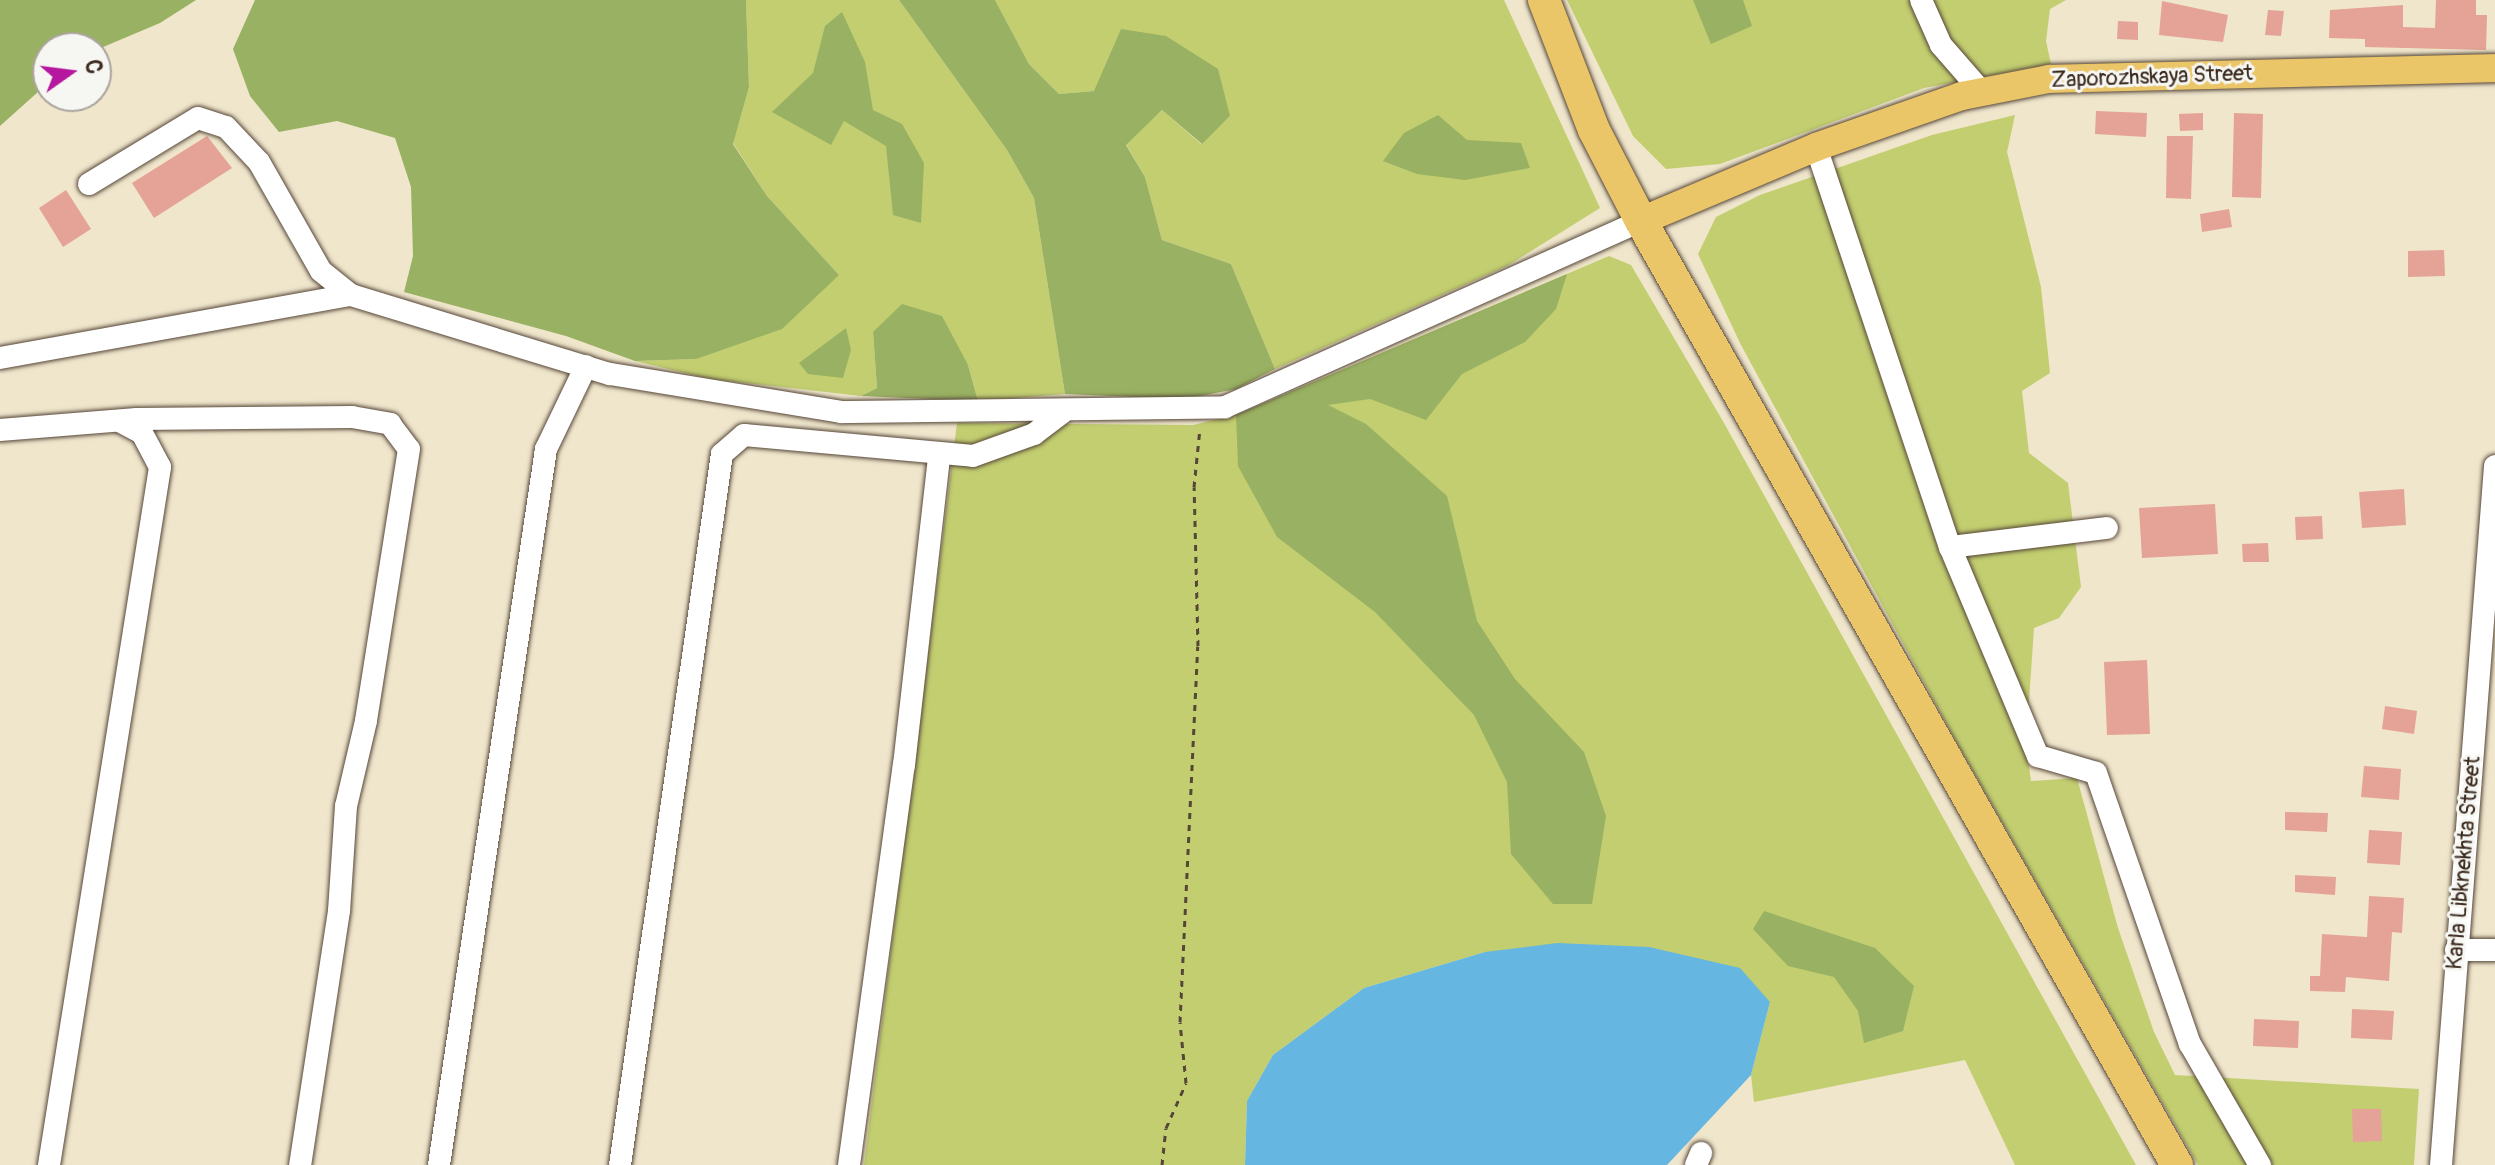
<!DOCTYPE html>
<html>
<head>
<meta charset="utf-8">
<style>
  body { margin:0 }
  #map { position:relative; width:2495px; height:1165px; overflow:hidden; background:#efe6cc; font-family:Pangolin,sans-serif }
  div>[style] { position:absolute }
  [style*='--x'] { left:calc(var(--x)*1px); top:calc(var(--y)*1px); width:calc(var(--w)*1px); rotate:calc(var(--a)*1deg) }
  .green>* { inset:0; background:#c2ce70 }
  .forest>* { inset:0; background:#99b162 }
  .water>* { inset:0; background:#65b6e0 }
  .building>* { inset:0; background:#e4a396 }
  .path>* { height:3px; margin-top:-1.5px; transform-origin:0; background:repeating-linear-gradient(90deg,#564638 0 6px,transparent 0 12px) }
  .roads { filter:drop-shadow(0 0 2px #564638) drop-shadow(0 0 2px #564638) }
  .minor>* { height:22px; margin:-11px; padding:0 11px; transform-origin:11px; border-radius:11px; background:#fff }
  .major>* { height:28px; margin:-14px; padding:0 14px; transform-origin:14px; border-radius:14px; background:#ebc669 }
  .highway>* { height:32px; margin:-16px; padding:0 16px; transform-origin:16px; border-radius:16px; background:#ebc669 }
  span { translate:-50% -50%; white-space:nowrap; text-align:center; line-height:1.15; -webkit-text-stroke:6px #f6f6f2; paint-order:stroke }
  .street-label { font-size:22px; color:#3b2a1e }
  .north { position:absolute; left:32px; top:32px; width:80px; height:80px; box-sizing:border-box; background:#f6f6f2; border:2px solid #aba49d; border-radius:50%; rotate:76deg; font-size:22px; font-weight:700; line-height:32px; text-align:center; color:#3b2a1e }
  .north::after { content:''; display:block; margin:auto; width:28px; height:36px; background:#b5179e; clip-path:polygon(50% 0,100% 100%,50% 72%,0 100%) }
</style>
</head>
<body>
<div id="map">
  <div class="green">
    <div style="clip-path:polygon(746px 0,899px 0,1007px 150px,1034px 198px,1065px 394px,978px 401px,968px 365px,873px 332px,877px 388px,861px 396px,710px 379px,635px 361px,696px 359px,839px 275px,767px 196px,733px 143px,749px 87px)"></div>
    <div style="clip-path:polygon(995px 0,1504px 0,1600px 208px,1507px 266px,1275px 369px,1231px 264px,1162px 240px,1145px 177px,1126px 144px,1162px 110px,1201px 144px,1230px 116px,1094px 91px,1059px 94px,1029px 64px)"></div>
    <div style="clip-path:polygon(1567px 0,2066px 0,2050px 9px,2046px 41px,2051px 64px,1924px 88px,1720px 164px,1666px 169px,1633px 136px)"></div>
    <div style="clip-path:polygon(2015px 115px,2007px 152px,2041px 287px,2050px 373px,2022px 391px,2029px 453px,2068px 483px,2081px 587px,2059px 618px,2034px 628px,2026px 745px,2031px 781px,2077px 778px,2118px 928px,2154px 1032px,2175px 1075px,2419px 1089px,2414px 1165px,2198px 1165px,1956px 741px,1741px 345px,1698px 254px,1716px 217px,1760px 195px,1932px 135px)"></div>
    <div style="clip-path:polygon(1609px 256px,1631px 265px,1724px 423px,2136px 1165px,2015px 1165px,1965px 1060px,1754px 1102px,1751px 1075px,1770px 1002px,1485px 952px,1364px 988px,1273px 1055px,1247px 1101px,1245px 1165px,864px 1165px,957px 423px,1193px 425px,1236px 415px)"></div>
  </div>
  <div class="forest">
    <div style="clip-path:polygon(0 0,196px 0,160px 23px,96px 50px,48px 48px,48px 83px,0 126px)"></div>
    <div style="clip-path:polygon(255px 0,746px 0,749px 87px,733px 144px,767px 196px,839px 275px,782px 329px,696px 359px,635px 361px,566px 336px,404px 292px,413px 256px,411px 187px,395px 138px,337px 121px,279px 132px,250px 96px,233px 49px)"></div>
    <div style="clip-path:polygon(899px 0,995px 0,1029px 64px,1059px 94px,1094px 91px,1121px 29px,1166px 36px,1218px 69px,1230px 116px,1202px 144px,1162px 110px,1126px 145px,1145px 177px,1162px 240px,1231px 264px,1275px 369px,1236px 389px,1185px 399px,1065px 394px,1034px 198px,1007px 150px)"></div>
    <div style="clip-path:polygon(1693px 0,1743px 0,1752px 26px,1711px 44px)"></div>
    <div style="clip-path:polygon(842px 12px,865px 62px,873px 110px,902px 124px,924px 163px,921px 223px,893px 215px,886px 146px,844px 121px,831px 145px,772px 112px,813px 73px,825px 26px)"></div>
    <div style="clip-path:polygon(1438px 115px,1467px 140px,1521px 143px,1530px 168px,1465px 180px,1417px 174px,1383px 161px,1404px 133px)"></div>
    <div style="clip-path:polygon(1567px 274px,1556px 309px,1525px 342px,1462px 374px,1426px 420px,1370px 399px,1328px 405px,1366px 424px,1447px 496px,1477px 621px,1515px 679px,1584px 752px,1606px 816px,1592px 904px,1553px 904px,1511px 854px,1507px 782px,1474px 715px,1375px 612px,1277px 537px,1238px 466px,1236px 415px)"></div>
    <div style="clip-path:polygon(902px 304px,942px 316px,968px 365px,978px 401px,861px 396px,877px 388px,873px 332px)"></div>
    <div style="clip-path:polygon(846px 328px,851px 350px,843px 378px,808px 374px,799px 363px)"></div>
    <div style="clip-path:polygon(1764px 911px,1875px 948px,1914px 986px,1903px 1031px,1864px 1043px,1858px 1011px,1834px 977px,1788px 966px,1753px 929px)"></div>
  </div>
  <div class="water">
    <div style="clip-path:polygon(1557px 943px,1649px 947px,1740px 968px,1770px 1002px,1751px 1075px,1667px 1165px,1245px 1165px,1247px 1101px,1273px 1055px,1364px 988px,1485px 952px)"></div>
  </div>
  <div class="building">
    <div style="clip-path:polygon(2436px 0,2476px 0,2476px 15px,2487px 15px,2486px 50px,2365px 47px,2365px 39px,2329px 38px,2330px 10px,2403px 5px,2403px 27px,2435px 28px)"></div>
    <div style="clip-path:polygon(2162px 1px,2228px 15px,2223px 42px,2159px 35px)"></div>
    <div style="clip-path:polygon(2268px 10px,2284px 11px,2281px 36px,2265px 35px)"></div>
    <div style="clip-path:polygon(2118px 21px,2138px 22px,2138px 40px,2117px 39px)"></div>
    <div style="clip-path:polygon(2096px 111px,2147px 113px,2146px 137px,2095px 134px)"></div>
    <div style="clip-path:polygon(2203px 113px,2203px 130px,2180px 131px,2179px 114px)"></div>
    <div style="clip-path:polygon(2234px 113px,2263px 114px,2261px 198px,2232px 197px)"></div>
    <div style="clip-path:polygon(207px 136px,232px 168px,154px 218px,132px 183px)"></div>
    <div style="clip-path:polygon(2167px 136px,2193px 136px,2191px 199px,2166px 198px)"></div>
    <div style="clip-path:polygon(66px 190px,91px 229px,63px 247px,39px 208px)"></div>
    <div style="clip-path:polygon(2229px 209px,2232px 227px,2202px 232px,2200px 214px)"></div>
    <div style="clip-path:polygon(2444px 250px,2445px 276px,2408px 277px,2408px 251px)"></div>
    <div style="clip-path:polygon(2404px 489px,2406px 525px,2362px 528px,2359px 492px)"></div>
    <div style="clip-path:polygon(2215px 504px,2218px 554px,2142px 558px,2139px 508px)"></div>
    <div style="clip-path:polygon(2322px 516px,2323px 539px,2296px 540px,2295px 517px)"></div>
    <div style="clip-path:polygon(2268px 543px,2269px 562px,2243px 562px,2242px 544px)"></div>
    <div style="clip-path:polygon(2147px 660px,2150px 734px,2107px 735px,2104px 662px)"></div>
    <div style="clip-path:polygon(2385px 706px,2417px 711px,2414px 734px,2382px 729px)"></div>
    <div style="clip-path:polygon(2364px 766px,2401px 769px,2399px 800px,2361px 797px)"></div>
    <div style="clip-path:polygon(2285px 812px,2328px 813px,2327px 832px,2285px 830px)"></div>
    <div style="clip-path:polygon(2369px 830px,2402px 832px,2400px 865px,2367px 863px)"></div>
    <div style="clip-path:polygon(2295px 875px,2336px 877px,2335px 895px,2295px 892px)"></div>
    <div style="clip-path:polygon(2369px 896px,2404px 898px,2402px 933px,2392px 932px,2389px 981px,2346px 977px,2345px 992px,2310px 991px,2310px 976px,2320px 976px,2322px 934px,2367px 937px)"></div>
    <div style="clip-path:polygon(2352px 1009px,2394px 1011px,2392px 1040px,2351px 1038px)"></div>
    <div style="clip-path:polygon(2254px 1019px,2299px 1021px,2298px 1048px,2253px 1046px)"></div>
    <div style="clip-path:polygon(2352px 1109px,2381px 1109px,2382px 1141px,2353px 1142px)"></div>
  </div>
  <div class="path">
    <div style="--x:1162;--y:1165;--w:37;--a:-84"></div>
    <div style="--x:1166;--y:1128;--w:49;--a:-66"></div>
    <div style="--x:1186;--y:1083;--w:61;--a:-95.6"></div>
    <div style="--x:1180;--y:1022;--w:376;--a:-87.3"></div>
    <div style="--x:1198;--y:646;--w:159;--a:-91.4"></div>
    <div style="--x:1194;--y:487;--w:59;--a:-84.2"></div>
  </div>
  <div class="roads">
    <div class="minor">
      <div style="--x:1921;--y:0;--w:49;--a:66"></div>
      <div style="--x:1941;--y:45;--w:62;--a:48.9"></div>
      <div style="--x:1816;--y:147;--w:422;--a:71.5"></div>
      <div style="--x:1950;--y:547;--w:227;--a:67.2"></div>
      <div style="--x:2038;--y:756;--w:60;--a:16.3"></div>
      <div style="--x:2096;--y:773;--w:287;--a:70.9"></div>
      <div style="--x:2190;--y:1044;--w:140;--a:60"></div>
      <div style="--x:89;--y:184;--w:127;--a:-31.2"></div>
      <div style="--x:198;--y:118;--w:29;--a:18"></div>
      <div style="--x:226;--y:127;--w:48;--a:46.7"></div>
      <div style="--x:259;--y:162;--w:125;--a:60.4"></div>
      <div style="--x:321;--y:271;--w:38;--a:39"></div>
      <div style="--x:0;--y:358;--w:357;--a:-10.2"></div>
      <div style="--x:351;--y:295;--w:271;--a:17"></div>
      <div style="--x:610;--y:374;--w:234;--a:9.3"></div>
      <div style="--x:841;--y:412;--w:384;--a:-0.7"></div>
      <div style="--x:1225;--y:407;--w:456;--a:-24.1"></div>
      <div style="--x:0;--y:430;--w:137;--a:-4.6"></div>
      <div style="--x:137;--y:419;--w:215;--a:-0.5"></div>
      <div style="--x:352;--y:417;--w:39;--a:10"></div>
      <div style="--x:390;--y:424;--w:31;--a:53"></div>
      <div style="--x:409;--y:449;--w:275;--a:99"></div>
      <div style="--x:366;--y:721;--w:87;--a:103.2"></div>
      <div style="--x:346;--y:806;--w:105;--a:93.8"></div>
      <div style="--x:339;--y:911;--w:257;--a:98.7"></div>
      <div style="--x:1950;--y:547;--w:158;--a:-6.9"></div>
      <div style="--x:2456;--y:950;--w:39;--a:0"></div>
      <div style="--x:49;--y:1165;--w:707;--a:-80.96"></div>
      <div style="--x:160;--y:467;--w:38;--a:-118"></div>
      <div style="--x:142;--y:433;--w:26;--a:-152"></div>
      <div style="--x:439;--y:1165;--w:724;--a:-81.5"></div>
      <div style="--x:546;--y:449;--w:92;--a:-64.3"></div>
      <div style="--x:620;--y:1165;--w:718;--a:-81.84"></div>
      <div style="--x:722;--y:454;--w:29;--a:-41"></div>
      <div style="--x:744;--y:435;--w:230;--a:5.2"></div>
      <div style="--x:973;--y:456;--w:65;--a:-19.8"></div>
      <div style="--x:1034;--y:434;--w:36;--a:-37"></div>
      <div style="--x:849;--y:1165;--w:404;--a:-82.2"></div>
      <div style="--x:904;--y:765;--w:311;--a:-83.5"></div>
      <div style="--x:1696;--y:1165;--w:13;--a:-67"></div>
      <div style="--x:2441;--y:1165;--w:701;--a:-85.58"></div>
    </div>
    <div class="major">
      <div style="--x:1641;--y:221;--w:190;--a:-22.9"></div>
      <div style="--x:1816;--y:147;--w:155;--a:-19.3"></div>
      <div style="--x:1962;--y:96;--w:89;--a:-11.1"></div>
      <div style="--x:2049;--y:79;--w:446;--a:-1.4"></div>
    </div>
    <div class="highway">
      <div style="--x:1544;--y:0;--w:139;--a:69"></div>
      <div style="--x:1594;--y:130;--w:102;--a:62.7"></div>
      <div style="--x:1641;--y:221;--w:1086;--a:60.41"></div>
    </div>
  </div>
  <div class="street-label">
    <span style="left:2152px;top:77px;rotate:-2deg">Zaporozhskaya Street</span>
    <span style="left:2464px;top:863px;rotate:-85deg">Karla Libknekhta Street</span>
  </div>
  <div class="north">С</div>
</div>
</body>
</html>
